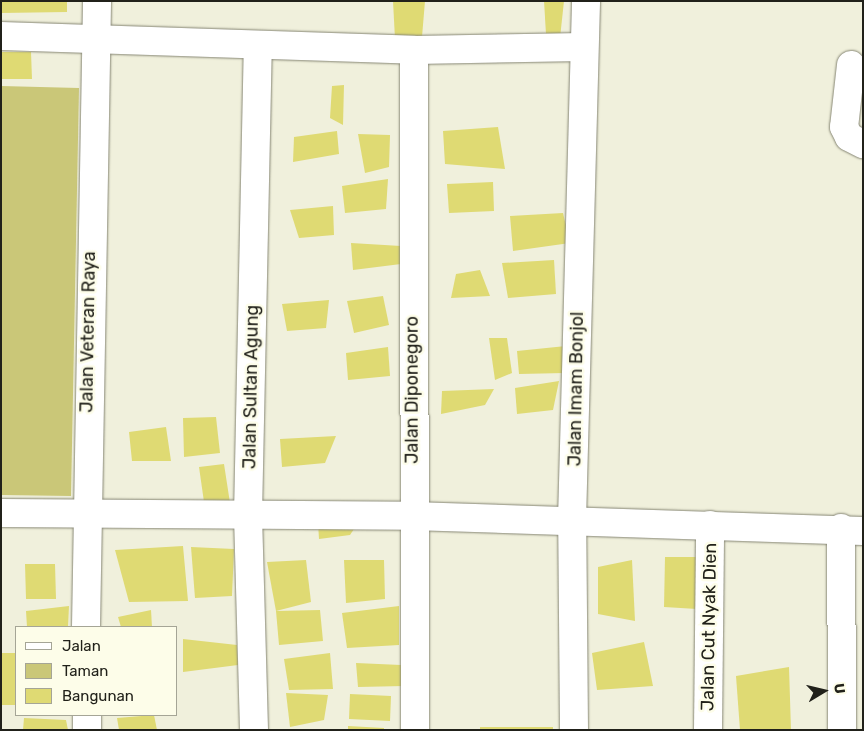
<!DOCTYPE html>
<html>
<head>
<meta charset="utf-8">
<style>
  body { margin:0 }
  #map { position:relative; width:864px; height:731px; overflow:hidden; background:#f0f0dc; font-family:Rubik,sans-serif }
  div>[style] { position:absolute }
  [style*='--x'] { left:calc(var(--x)*1px); top:calc(var(--y)*1px); width:calc(var(--w)*1px); rotate:calc(var(--a)*1deg) }
  .green>* { inset:0; background:#cac778 }
  .building>* { inset:0; background:#dfda73 }
  .roads { filter:drop-shadow(0 0 1px #868674) drop-shadow(0 0 1px #868674) }
  .minor>* { height:28px; margin:-14px; padding:0 14px; transform-origin:14px; border-radius:14px; background:#fff }
  span { translate:-50% -50%; white-space:nowrap; text-align:center; line-height:1.15; -webkit-text-stroke:5px #fdfde9; paint-order:stroke }
  .street-label { font-size:18px; color:#21211a }
  .frame { position:absolute; inset:0; border:2px solid #21211a; pointer-events:none }
  .legend { position:absolute; left:15px; top:626px; width:162px; height:90px; box-sizing:border-box; background:#fdfde9; border:1px solid #a5a596; margin:0; padding:6px 9px; list-style:none; font-size:15px; color:#21211a }
  .legend li { display:flex; align-items:center; gap:10px; height:25px }
  .legend b { width:25px; border:1px solid #a5a596 }
  .north { position:absolute; left:799px; top:666px; width:50px; height:50px; -webkit-text-stroke:4px #fdfde9; paint-order:stroke; rotate:81deg; font-size:14px; font-weight:700; line-height:20px; text-align:center; color:#21211a }
  .north::after { content:''; display:block; margin:auto; width:18px; height:22px; background:#21211a; clip-path:polygon(50% 0,100% 100%,50% 72%,0 100%) }
</style>
</head>
<body>
<div id="map">
  <div class="green">
    <div style="clip-path:polygon(1px 86px,79px 88px,71px 496px,1px 495px)"></div>
  </div>
  <div class="building">
    <div style="clip-path:polygon(1px 1px,67px 1px,67px 12px,1px 13px)"></div>
    <div style="clip-path:polygon(393px 1px,425px 1px,422px 37px,395px 39px)"></div>
    <div style="clip-path:polygon(544px 1px,564px 1px,560px 38px,546px 34px)"></div>
    <div style="clip-path:polygon(1px 52px,31px 52px,32px 79px,1px 79px)"></div>
    <div style="clip-path:polygon(344px 85px,343px 125px,330px 118px,332px 86px)"></div>
    <div style="clip-path:polygon(498px 127px,505px 169px,445px 164px,443px 131px)"></div>
    <div style="clip-path:polygon(337px 131px,339px 154px,293px 162px,294px 137px)"></div>
    <div style="clip-path:polygon(358px 134px,390px 135px,389px 167px,365px 173px)"></div>
    <div style="clip-path:polygon(388px 179px,386px 209px,345px 213px,342px 186px)"></div>
    <div style="clip-path:polygon(493px 182px,494px 211px,449px 213px,447px 184px)"></div>
    <div style="clip-path:polygon(333px 206px,334px 235px,299px 238px,290px 210px)"></div>
    <div style="clip-path:polygon(563px 213px,570px 243px,513px 251px,510px 216px)"></div>
    <div style="clip-path:polygon(351px 243px,401px 246px,401px 264px,353px 270px)"></div>
    <div style="clip-path:polygon(554px 260px,556px 294px,508px 298px,502px 263px)"></div>
    <div style="clip-path:polygon(480px 270px,490px 296px,451px 298px,456px 274px)"></div>
    <div style="clip-path:polygon(383px 296px,389px 325px,354px 333px,347px 301px)"></div>
    <div style="clip-path:polygon(329px 300px,326px 328px,287px 331px,282px 304px)"></div>
    <div style="clip-path:polygon(489px 338px,507px 338px,512px 373px,495px 380px)"></div>
    <div style="clip-path:polygon(566px 346px,565px 373px,519px 374px,517px 351px)"></div>
    <div style="clip-path:polygon(388px 347px,390px 376px,348px 380px,346px 353px)"></div>
    <div style="clip-path:polygon(559px 381px,553px 410px,517px 414px,515px 388px)"></div>
    <div style="clip-path:polygon(494px 389px,485px 405px,441px 414px,442px 391px)"></div>
    <div style="clip-path:polygon(216px 417px,220px 453px,184px 457px,183px 418px)"></div>
    <div style="clip-path:polygon(166px 427px,171px 461px,132px 461px,129px 432px)"></div>
    <div style="clip-path:polygon(336px 436px,325px 463px,282px 467px,280px 439px)"></div>
    <div style="clip-path:polygon(224px 464px,230px 503px,205px 509px,199px 467px)"></div>
    <div style="clip-path:polygon(318px 522px,358px 523px,350px 535px,319px 539px)"></div>
    <div style="clip-path:polygon(183px 546px,188px 601px,129px 602px,115px 550px)"></div>
    <div style="clip-path:polygon(191px 547px,234px 549px,232px 596px,195px 598px)"></div>
    <div style="clip-path:polygon(665px 557px,697px 557px,697px 609px,664px 607px)"></div>
    <div style="clip-path:polygon(306px 560px,311px 602px,276px 611px,267px 562px)"></div>
    <div style="clip-path:polygon(344px 560px,384px 560px,385px 599px,346px 603px)"></div>
    <div style="clip-path:polygon(632px 560px,635px 621px,598px 614px,598px 567px)"></div>
    <div style="clip-path:polygon(25px 564px,55px 564px,56px 599px,26px 599px)"></div>
    <div style="clip-path:polygon(69px 606px,68px 627px,27px 627px,26px 611px)"></div>
    <div style="clip-path:polygon(399px 606px,399px 645px,347px 648px,342px 613px)"></div>
    <div style="clip-path:polygon(151px 610px,152px 627px,121px 627px,118px 617px)"></div>
    <div style="clip-path:polygon(320px 610px,323px 641px,279px 645px,276px 611px)"></div>
    <div style="clip-path:polygon(183px 639px,237px 645px,238px 665px,183px 672px)"></div>
    <div style="clip-path:polygon(644px 642px,653px 686px,597px 690px,592px 653px)"></div>
    <div style="clip-path:polygon(1px 653px,16px 653px,16px 705px,1px 705px)"></div>
    <div style="clip-path:polygon(330px 653px,333px 689px,289px 690px,284px 659px)"></div>
    <div style="clip-path:polygon(356px 663px,401px 665px,404px 686px,358px 687px)"></div>
    <div style="clip-path:polygon(789px 667px,791px 730px,740px 730px,736px 676px)"></div>
    <div style="clip-path:polygon(286px 693px,328px 695px,324px 720px,290px 727px)"></div>
    <div style="clip-path:polygon(350px 694px,391px 696px,390px 721px,349px 719px)"></div>
    <div style="clip-path:polygon(154px 715px,157px 730px,119px 730px,117px 718px)"></div>
    <div style="clip-path:polygon(24px 718px,66px 720px,68px 730px,23px 730px)"></div>
    <div style="clip-path:polygon(348px 726px,384px 728px,384px 730px,348px 730px)"></div>
    <div style="clip-path:polygon(480px 727px,553px 727px,553px 730px,480px 730px)"></div>
  </div>
  <div class="roads">
    <div class="minor">
      <div style="--x:1;--y:36;--w:413;--a:1.9"></div>
      <div style="--x:414;--y:50;--w:170;--a:-1"></div>
      <div style="--x:414;--y:50;--w:680;--a:89.92"></div>
      <div style="--x:851;--y:65;--w:62;--a:96.4"></div>
      <div style="--x:844;--y:127;--w:11;--a:63"></div>
      <div style="--x:849;--y:137;--w:16;--a:27"></div>
      <div style="--x:1;--y:513;--w:411;--a:0.4"></div>
      <div style="--x:412;--y:516;--w:451;--a:1.9"></div>
      <div style="--x:841;--y:528;--w:202;--a:89.7"></div>
      <div style="--x:86;--y:627;--w:626;--a:-88.99"></div>
      <div style="--x:87;--y:715;--w:15;--a:90"></div>
      <div style="--x:254;--y:730;--w:215;--a:-91.6"></div>
      <div style="--x:248;--y:515;--w:470;--a:-88.8"></div>
      <div style="--x:574;--y:730;--w:210;--a:-90.5"></div>
      <div style="--x:572;--y:520;--w:519;--a:-88.45"></div>
      <div style="--x:708;--y:730;--w:205;--a:-89.4"></div>
    </div>
  </div>
  <div class="street-label">
    <span style="left:88px;top:332px;rotate:-89deg">Jalan Veteran Raya</span>
    <span style="left:251px;top:387px;rotate:-89deg">Jalan Sultan Agung</span>
    <span style="left:576px;top:389px;rotate:-89deg">Jalan Imam Bonjol</span>
    <span style="left:412px;top:390px;rotate:-90deg">Jalan Diponegoro</span>
    <span style="left:709px;top:627px;rotate:-89deg">Jalan Cut Nyak Dien</span>
  </div>
  <div class="frame"></div>
  <ul class="legend">
  <li><b style="height:6px;background:#fff"></b>Jalan</li>
  <li><b style="height:14px;background:#cac778"></b>Taman</li>
  <li><b style="height:14px;background:#dfda73"></b>Bangunan</li>
  </ul>
  <div class="north">U</div>
</div>
</body>
</html>
